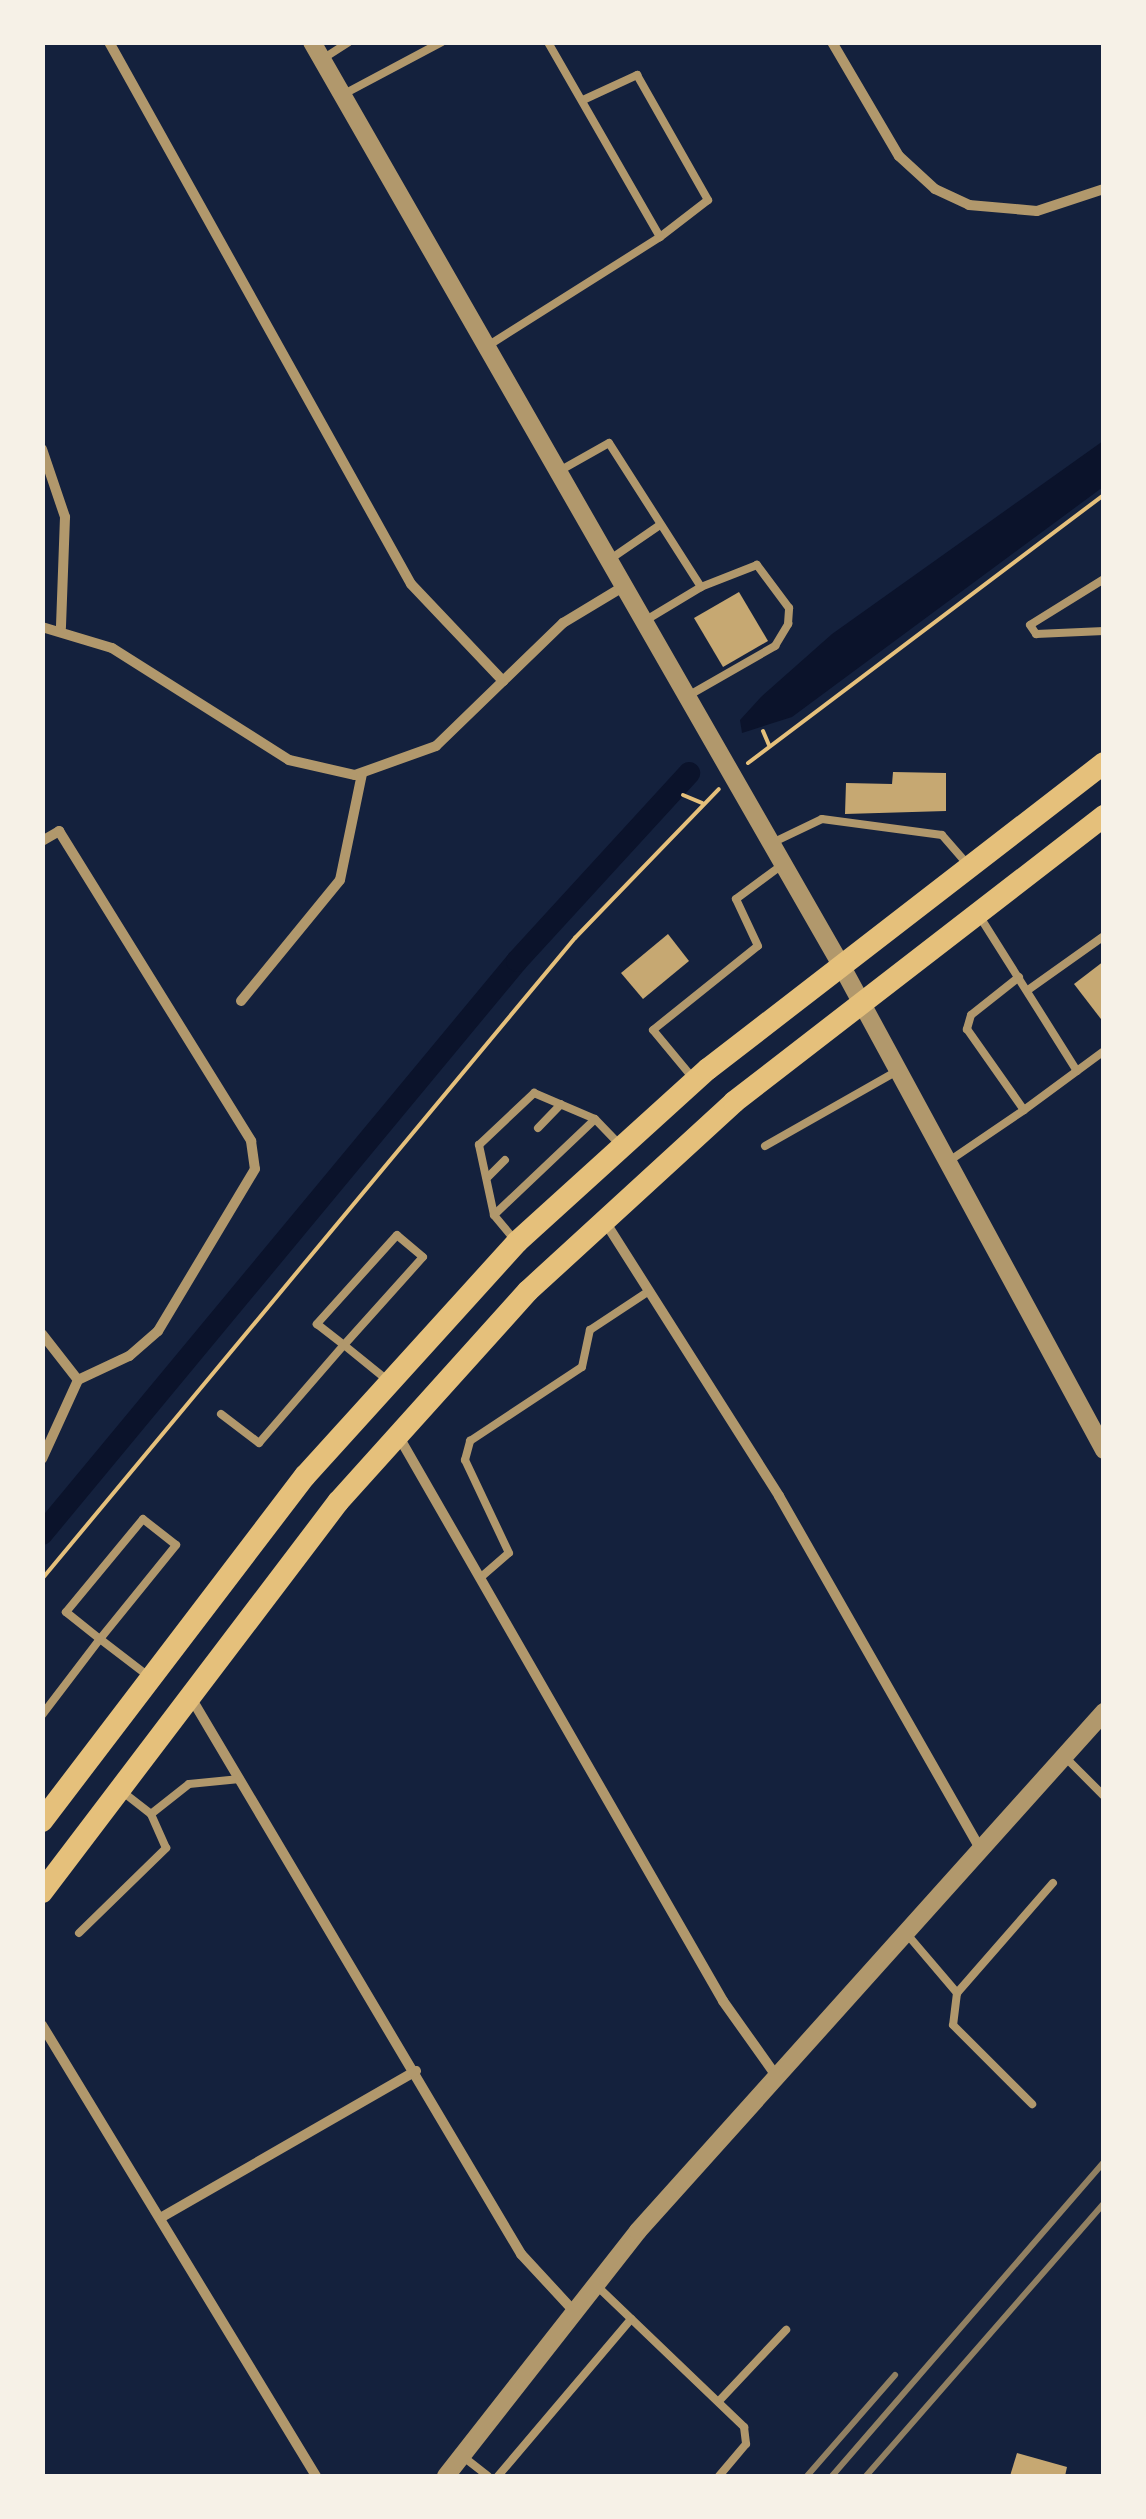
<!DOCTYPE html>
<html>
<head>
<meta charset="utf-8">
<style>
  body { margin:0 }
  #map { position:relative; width:1146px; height:2519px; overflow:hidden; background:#14213d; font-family:Bitter,serif }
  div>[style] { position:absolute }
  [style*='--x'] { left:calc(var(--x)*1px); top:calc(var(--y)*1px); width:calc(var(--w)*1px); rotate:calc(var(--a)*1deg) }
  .water>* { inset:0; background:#0b132b }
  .canal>* { height:22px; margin:-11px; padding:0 11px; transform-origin:11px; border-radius:11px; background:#0b132b }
  .building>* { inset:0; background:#c6a872 }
  .path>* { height:4px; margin:-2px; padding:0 2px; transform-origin:2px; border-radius:2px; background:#e5c07b }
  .service>* { height:8px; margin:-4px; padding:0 4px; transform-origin:4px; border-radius:4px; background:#b1986c }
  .minor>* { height:10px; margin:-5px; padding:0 5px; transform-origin:5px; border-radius:5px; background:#b1986c }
  .tertiary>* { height:18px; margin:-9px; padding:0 9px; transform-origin:9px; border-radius:9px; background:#b1986c }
  .trunk>* { height:22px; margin:-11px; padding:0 11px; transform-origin:11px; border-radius:11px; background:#e5c07b }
  .rail>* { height:6px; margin:-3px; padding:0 3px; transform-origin:3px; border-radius:3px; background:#918062 }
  span { translate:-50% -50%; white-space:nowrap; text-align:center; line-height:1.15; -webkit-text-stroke:10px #f6f1e7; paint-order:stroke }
  .frame { position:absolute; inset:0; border:45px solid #f6f1e7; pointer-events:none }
</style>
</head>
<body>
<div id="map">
  <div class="water">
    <div style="clip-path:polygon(1103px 441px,1103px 487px,792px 717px,742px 733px,740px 720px,761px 697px,832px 634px)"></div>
  </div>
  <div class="canal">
    <div style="--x:42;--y:1534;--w:744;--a:-50.34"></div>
    <div style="--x:517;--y:961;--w:255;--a:-47.5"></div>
  </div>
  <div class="building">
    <div style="clip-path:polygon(739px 592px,768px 641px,723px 667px,694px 618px)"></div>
    <div style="clip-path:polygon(893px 772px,946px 773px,946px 811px,845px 814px,846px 783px,892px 784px)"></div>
    <div style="clip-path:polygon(668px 934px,689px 961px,643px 999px,621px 973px)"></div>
    <div style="clip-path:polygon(1104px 961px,1104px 1023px,1074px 984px)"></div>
    <div style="clip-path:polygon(1017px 2453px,1067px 2467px,1065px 2476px,1010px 2476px)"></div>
  </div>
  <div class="path">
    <div style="--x:763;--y:731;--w:15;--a:67"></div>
    <div style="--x:748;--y:763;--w:446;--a:-37"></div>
    <div style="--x:683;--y:795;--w:21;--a:23"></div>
    <div style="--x:42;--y:1579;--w:834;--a:-50.26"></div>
    <div style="--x:575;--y:938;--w:207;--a:-46"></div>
  </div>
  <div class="service">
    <div style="--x:321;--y:60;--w:33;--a:-33"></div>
    <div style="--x:344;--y:94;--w:111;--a:-28"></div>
    <div style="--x:583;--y:100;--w:60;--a:-24.8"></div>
    <div style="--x:637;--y:75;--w:144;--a:60.4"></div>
    <div style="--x:708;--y:200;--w:61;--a:142.4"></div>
    <div style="--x:486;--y:347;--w:206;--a:-32.3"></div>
    <div style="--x:660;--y:237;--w:225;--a:-119.9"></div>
    <div style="--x:561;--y:470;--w:55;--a:-29.4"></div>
    <div style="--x:609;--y:443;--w:171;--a:57.4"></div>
    <div style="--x:701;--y:587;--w:64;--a:149"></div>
    <div style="--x:609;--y:560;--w:62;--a:-34.5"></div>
    <div style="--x:1104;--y:579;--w:87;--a:148.1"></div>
    <div style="--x:1030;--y:625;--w:11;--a:56"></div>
    <div style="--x:1036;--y:634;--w:68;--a:-2.5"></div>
    <div style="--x:686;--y:697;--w:103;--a:-29.8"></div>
    <div style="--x:775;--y:646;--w:26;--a:-59"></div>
    <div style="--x:788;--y:624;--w:16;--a:-86"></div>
    <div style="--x:789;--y:608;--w:54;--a:-126.7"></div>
    <div style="--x:757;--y:565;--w:60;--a:158.6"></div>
    <div style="--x:774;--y:842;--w:53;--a:-25.6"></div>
    <div style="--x:822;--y:819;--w:121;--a:7.6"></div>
    <div style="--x:942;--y:835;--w:37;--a:49"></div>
    <div style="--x:980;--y:917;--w:182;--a:57.8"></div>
    <div style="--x:1019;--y:977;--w:61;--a:141.6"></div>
    <div style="--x:971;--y:1015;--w:15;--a:106"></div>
    <div style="--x:967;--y:1029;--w:99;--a:54.9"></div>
    <div style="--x:1024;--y:1110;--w:99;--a:-36.4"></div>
    <div style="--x:1028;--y:990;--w:93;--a:-35.4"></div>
    <div style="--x:692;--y:1077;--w:61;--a:-129.7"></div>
    <div style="--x:653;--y:1030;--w:134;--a:-38.7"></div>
    <div style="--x:758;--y:946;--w:52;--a:-115.1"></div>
    <div style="--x:736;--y:899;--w:57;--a:-36.5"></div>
    <div style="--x:538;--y:1128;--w:33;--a:-46"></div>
    <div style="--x:765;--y:1146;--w:154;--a:-29.6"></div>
    <div style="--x:949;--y:1161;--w:91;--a:-34.2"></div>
    <div style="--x:488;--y:1177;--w:24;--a:-45"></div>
    <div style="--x:494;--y:1215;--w:72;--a:-102.1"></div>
    <div style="--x:479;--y:1145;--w:76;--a:-43.4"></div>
    <div style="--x:534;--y:1093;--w:66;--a:23.1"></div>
    <div style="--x:514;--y:1239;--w:31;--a:-130"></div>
    <div style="--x:494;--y:1215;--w:139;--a:-43.5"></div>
    <div style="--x:595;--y:1119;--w:35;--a:46"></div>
    <div style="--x:221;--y:1414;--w:48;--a:37.3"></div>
    <div style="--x:259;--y:1443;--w:130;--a:-49.1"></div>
    <div style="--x:344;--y:1345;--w:118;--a:-48.1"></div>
    <div style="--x:423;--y:1257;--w:34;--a:-140"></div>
    <div style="--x:397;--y:1235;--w:120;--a:132"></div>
    <div style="--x:317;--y:1324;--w:34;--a:38"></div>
    <div style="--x:344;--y:1345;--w:55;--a:39.1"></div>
    <div style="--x:480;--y:1578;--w:38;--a:-41"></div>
    <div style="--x:509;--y:1553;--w:103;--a:-115.3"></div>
    <div style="--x:465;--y:1460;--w:20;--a:-75"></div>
    <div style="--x:470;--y:1441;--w:134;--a:-33.5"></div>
    <div style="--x:582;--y:1367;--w:38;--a:-78"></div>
    <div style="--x:590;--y:1330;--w:71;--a:-33.5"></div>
    <div style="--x:42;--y:1715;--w:96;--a:-52.7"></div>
    <div style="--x:100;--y:1639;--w:121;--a:-51"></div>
    <div style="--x:176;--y:1545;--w:42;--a:-141.8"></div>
    <div style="--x:143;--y:1519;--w:121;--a:129.6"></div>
    <div style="--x:66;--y:1612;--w:43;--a:38.5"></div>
    <div style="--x:100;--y:1639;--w:59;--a:37.5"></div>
    <div style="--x:1064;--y:1756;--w:57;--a:45"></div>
    <div style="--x:151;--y:1814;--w:48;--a:-38.3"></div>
    <div style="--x:189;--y:1784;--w:51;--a:-5.6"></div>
    <div style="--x:79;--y:1933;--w:122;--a:-44.3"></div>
    <div style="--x:166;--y:1848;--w:37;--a:-114"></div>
    <div style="--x:151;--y:1814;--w:36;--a:-142"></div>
    <div style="--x:906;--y:1933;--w:79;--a:49.6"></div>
    <div style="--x:957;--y:1993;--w:32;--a:97"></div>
    <div style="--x:953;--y:2025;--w:112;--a:45"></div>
    <div style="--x:957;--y:1993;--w:146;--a:-48.9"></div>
    <div style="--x:597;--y:2286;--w:204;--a:43.8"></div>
    <div style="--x:744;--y:2427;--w:17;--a:83"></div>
    <div style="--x:746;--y:2444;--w:42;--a:130.2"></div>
    <div style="--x:719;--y:2401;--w:98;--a:-46.7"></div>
    <div style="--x:461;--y:2455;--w:34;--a:38"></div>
    <div style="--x:498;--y:2476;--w:206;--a:-49.7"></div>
  </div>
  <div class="minor">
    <div style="--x:109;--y:42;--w:620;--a:60.87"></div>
    <div style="--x:411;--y:584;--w:134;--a:46.5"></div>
    <div style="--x:832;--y:42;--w:132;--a:59.6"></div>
    <div style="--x:899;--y:156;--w:49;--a:42.5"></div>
    <div style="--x:935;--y:189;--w:38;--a:25"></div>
    <div style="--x:969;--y:205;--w:68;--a:5"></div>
    <div style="--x:1037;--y:211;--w:71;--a:-18.2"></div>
    <div style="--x:42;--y:449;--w:72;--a:71.3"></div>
    <div style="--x:65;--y:517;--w:111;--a:92.1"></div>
    <div style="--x:42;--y:627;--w:73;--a:16.7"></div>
    <div style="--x:112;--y:648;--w:209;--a:32.3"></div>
    <div style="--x:289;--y:760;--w:68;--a:12.8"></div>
    <div style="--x:355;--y:775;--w:86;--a:-19.7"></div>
    <div style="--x:436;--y:746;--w:177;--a:-44.1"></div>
    <div style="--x:563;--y:623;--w:68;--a:-31.1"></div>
    <div style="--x:42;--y:841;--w:20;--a:-30"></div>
    <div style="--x:59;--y:831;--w:365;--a:58.2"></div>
    <div style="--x:251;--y:1141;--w:28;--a:82"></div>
    <div style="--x:255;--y:1169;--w:189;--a:120.9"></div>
    <div style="--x:158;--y:1331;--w:38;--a:139"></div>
    <div style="--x:129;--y:1356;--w:56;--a:154.8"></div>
    <div style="--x:78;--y:1380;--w:58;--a:-128"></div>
    <div style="--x:241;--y:1001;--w:156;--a:-50.7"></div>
    <div style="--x:340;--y:880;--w:108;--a:-78.3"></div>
    <div style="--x:604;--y:1220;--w:327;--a:57.6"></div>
    <div style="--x:779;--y:1496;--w:408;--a:60.3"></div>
    <div style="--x:399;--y:1437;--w:650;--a:60.12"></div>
    <div style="--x:723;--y:2001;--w:93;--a:54.6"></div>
    <div style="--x:42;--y:1459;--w:87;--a:-65.5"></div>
    <div style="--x:190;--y:1696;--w:649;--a:59.32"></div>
    <div style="--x:521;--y:2254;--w:75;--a:47.2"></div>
    <div style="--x:42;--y:2025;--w:528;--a:58.72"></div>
    <div style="--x:162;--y:2217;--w:293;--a:-29.9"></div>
  </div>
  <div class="tertiary">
    <div style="--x:312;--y:42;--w:1064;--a:60.18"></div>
    <div style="--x:841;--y:965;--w:552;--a:61.53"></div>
    <div style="--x:446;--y:2476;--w:311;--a:-51.9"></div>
    <div style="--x:638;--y:2231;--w:698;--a:-48.08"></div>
  </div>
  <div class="trunk">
    <div style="--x:42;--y:1821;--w:434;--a:-52.7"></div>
    <div style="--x:305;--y:1476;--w:316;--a:-47.8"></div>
    <div style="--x:517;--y:1242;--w:258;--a:-42.2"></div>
    <div style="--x:708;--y:1069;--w:500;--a:-37.69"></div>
    <div style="--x:42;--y:1892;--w:490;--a:-52.8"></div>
    <div style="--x:338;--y:1502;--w:284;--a:-48"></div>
    <div style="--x:528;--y:1291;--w:280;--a:-42.5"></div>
    <div style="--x:734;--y:1102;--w:468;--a:-37.7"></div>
  </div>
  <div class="rail">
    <div style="--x:807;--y:2476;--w:134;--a:-48.9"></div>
    <div style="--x:832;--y:2476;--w:415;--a:-49.1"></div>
    <div style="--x:866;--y:2476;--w:362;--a:-48.9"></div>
  </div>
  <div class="frame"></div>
</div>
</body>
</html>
